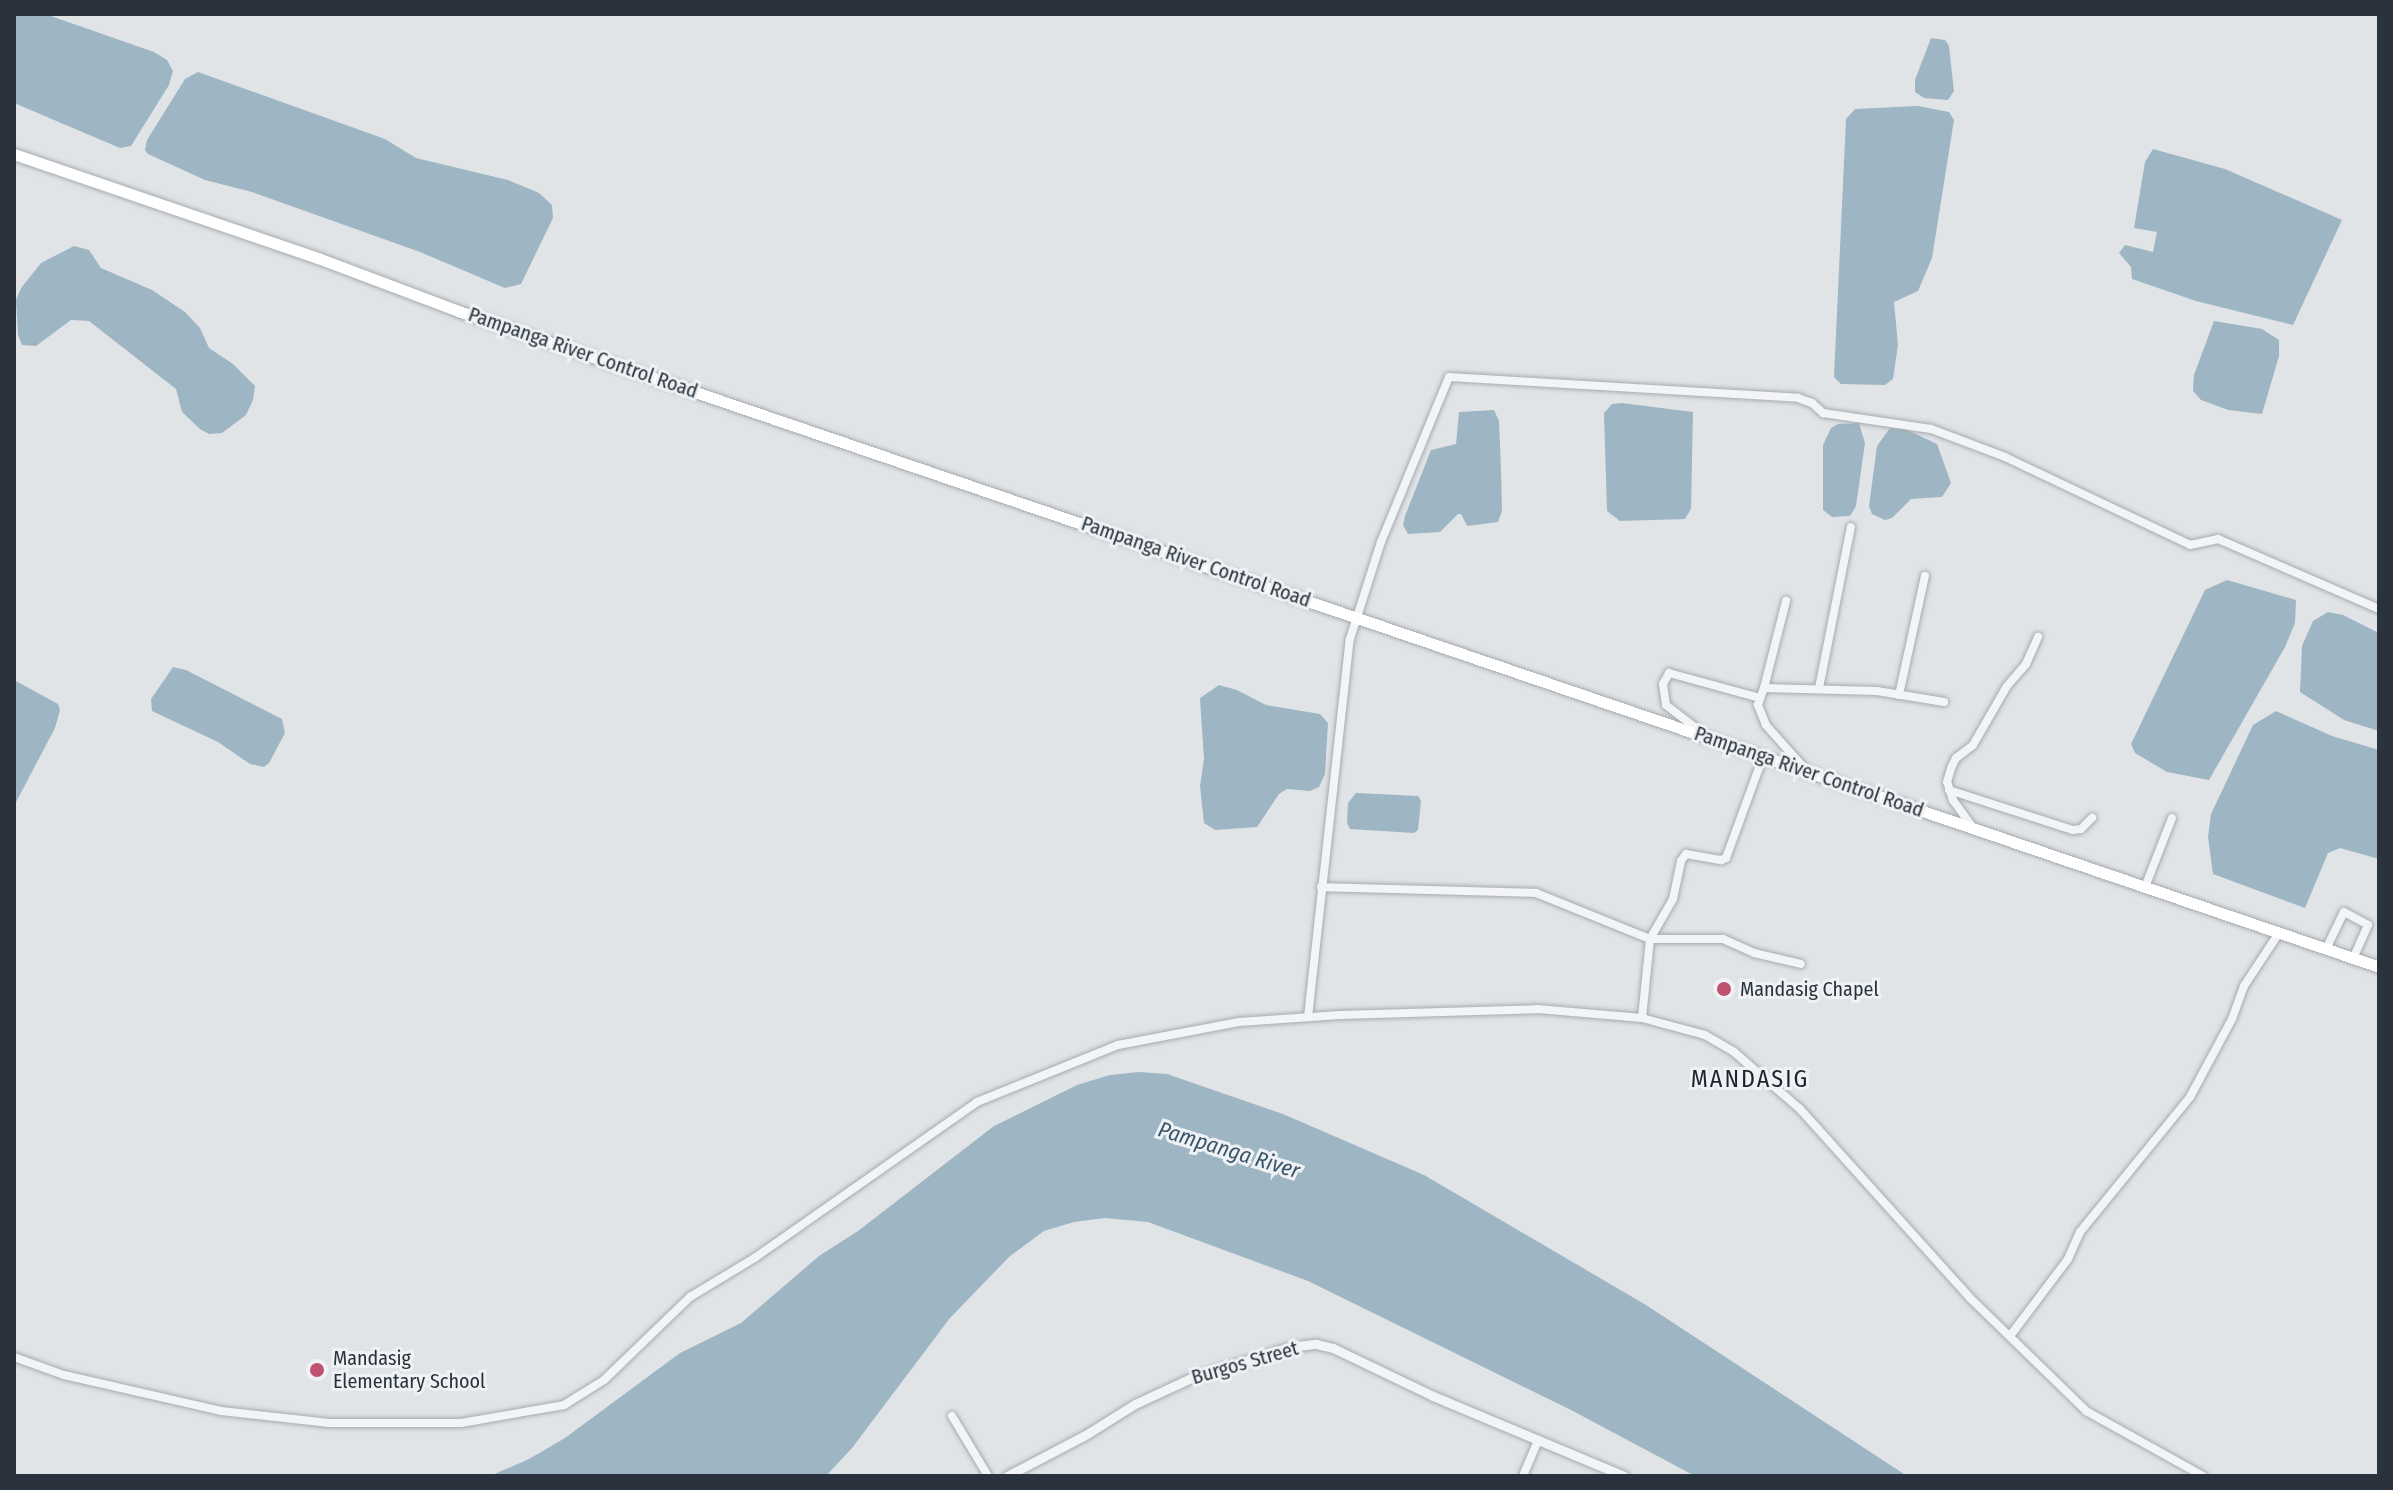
<!DOCTYPE html>
<html>
<head>
<meta charset="utf-8">
<style>
  body { margin:0 }
  #map { position:relative; width:2393px; height:1490px; overflow:hidden; background:#e0e4e7; font-family:"Fira Sans Condensed",sans-serif }
  div>[style] { position:absolute }
  [style*='--x'] { left:calc(var(--x)*1px); top:calc(var(--y)*1px); width:calc(var(--w)*1px); rotate:calc(var(--a)*1deg) }
  .water>* { inset:0; background:#9eb5c3 }
  .roads { filter:drop-shadow(0 0 2px #a6abb1) drop-shadow(0 0 2px #a6abb1) }
  .minor>* { height:8px; margin:-4px; padding:0 4px; transform-origin:4px; border-radius:4px; background:#f2f4f6 }
  .tertiary>* { height:9px; margin:-4.5px; padding:0 4.5px; transform-origin:4.5px; border-radius:4.5px; background:#f2f4f6 }
  .secondary>* { height:11px; margin:-5.5px; padding:0 5.5px; transform-origin:5.5px; border-radius:5.5px; background:#fff }
  .dots>* { width:22px; height:22px; translate:-50% -50%; box-sizing:border-box; border:4px solid #eff2f5; border-radius:50% }
  span { translate:-50% -50%; white-space:nowrap; text-align:center; line-height:1.15; -webkit-text-stroke:6px #eff2f5; paint-order:stroke }
  .street-label { font-size:20px; color:#2a333d }
  .poi-label { font-size:20px; color:#2a333d }
  .left { translate:0 -50%; text-align:left }
  .water-label { font-size:22px; color:#39566c; font-style:italic }
  .quarter-label { font-size:24px; color:#1c242e; letter-spacing:2px }
  .frame { position:absolute; inset:0; border:16px solid #2a333d; pointer-events:none }
</style>
</head>
<body>
<div id="map">
  <div class="water">
    <div style="clip-path:polygon(14px 14px,45px 14px,154px 52px,167px 60px,173px 71px,169px 85px,131px 146px,120px 148px,14px 103px)"></div>
    <div style="clip-path:polygon(1931px 38px,1945px 40px,1949px 46px,1954px 91px,1948px 100px,1924px 98px,1915px 92px,1915px 80px)"></div>
    <div style="clip-path:polygon(198px 72px,385px 139px,416px 158px,508px 180px,539px 193px,552px 205px,553px 218px,521px 284px,505px 288px,420px 252px,252px 192px,205px 180px,148px 154px,145px 150px,147px 140px,185px 79px)"></div>
    <div style="clip-path:polygon(1918px 106px,1949px 112px,1954px 120px,1932px 258px,1918px 291px,1894px 302px,1898px 345px,1893px 379px,1885px 385px,1841px 384px,1834px 377px,1846px 119px,1855px 109px)"></div>
    <div style="clip-path:polygon(2153px 149px,2225px 169px,2342px 220px,2293px 325px,2196px 301px,2132px 279px,2131px 267px,2119px 253px,2125px 245px,2153px 252px,2157px 232px,2134px 228px,2145px 162px)"></div>
    <div style="clip-path:polygon(74px 246px,89px 250px,101px 268px,152px 290px,185px 312px,200px 328px,209px 348px,233px 364px,255px 386px,253px 400px,246px 415px,222px 433px,209px 434px,200px 429px,182px 412px,176px 389px,89px 321px,71px 320px,36px 346px,22px 345px,18px 335px,16px 300px,21px 288px,41px 263px)"></div>
    <div style="clip-path:polygon(2214px 321px,2262px 329px,2279px 340px,2279px 356px,2262px 414px,2228px 410px,2201px 400px,2193px 391px,2194px 375px)"></div>
    <div style="clip-path:polygon(1622px 403px,1693px 412px,1691px 509px,1685px 519px,1620px 521px,1607px 511px,1604px 413px,1612px 404px)"></div>
    <div style="clip-path:polygon(1494px 410px,1499px 421px,1501px 469px,1502px 511px,1498px 522px,1467px 526px,1461px 514px,1458px 514px,1440px 532px,1408px 534px,1403px 525px,1405px 516px,1431px 450px,1456px 444px,1459px 412px)"></div>
    <div style="clip-path:polygon(1859px 423px,1865px 443px,1856px 506px,1850px 516px,1832px 517px,1823px 510px,1823px 445px,1831px 428px,1838px 424px)"></div>
    <div style="clip-path:polygon(1890px 428px,1905px 429px,1937px 444px,1951px 483px,1942px 497px,1911px 499px,1892px 518px,1885px 520px,1872px 514px,1869px 506px,1877px 446px)"></div>
    <div style="clip-path:polygon(2227px 580px,2296px 600px,2295px 623px,2285px 647px,2209px 780px,2167px 772px,2135px 753px,2131px 744px,2205px 590px)"></div>
    <div style="clip-path:polygon(2328px 612px,2343px 615px,2379px 633px,2379px 731px,2344px 720px,2300px 692px,2302px 646px,2313px 621px)"></div>
    <div style="clip-path:polygon(173px 667px,186px 670px,282px 719px,285px 733px,269px 763px,264px 767px,250px 764px,218px 742px,152px 711px,151px 699px)"></div>
    <div style="clip-path:polygon(14px 680px,58px 704px,60px 710px,55px 728px,14px 806px)"></div>
    <div style="clip-path:polygon(1219px 685px,1237px 690px,1266px 705px,1320px 714px,1328px 723px,1325px 774px,1319px 787px,1310px 791px,1287px 789px,1279px 794px,1257px 827px,1215px 830px,1204px 823px,1200px 786px,1204px 759px,1200px 698px)"></div>
    <div style="clip-path:polygon(2276px 711px,2332px 736px,2379px 750px,2379px 859px,2340px 848px,2328px 853px,2305px 908px,2213px 874px,2208px 837px,2211px 814px,2253px 725px)"></div>
    <div style="clip-path:polygon(1356px 793px,1418px 796px,1421px 801px,1418px 830px,1414px 833px,1350px 829px,1347px 823px,1348px 803px)"></div>
    <div style="clip-path:polygon(1139px 1072px,1167px 1074px,1283px 1114px,1424px 1175px,1646px 1305px,1907px 1476px,1695px 1476px,1571px 1410px,1308px 1281px,1148px 1222px,1105px 1218px,1074px 1222px,1044px 1231px,1009px 1257px,950px 1318px,852px 1448px,826px 1476px,490px 1476px,529px 1459px,565px 1438px,680px 1353px,741px 1323px,819px 1256px,858px 1231px,994px 1126px,1077px 1085px,1110px 1075px)"></div>
  </div>
  <div class="roads">
    <div class="minor">
      <div style="--x:1764;--y:688;--w:90;--a:-75.8"></div>
      <div style="--x:1819;--y:688;--w:164;--a:-78.8"></div>
      <div style="--x:1899;--y:695;--w:122;--a:-77.7"></div>
      <div style="--x:1701;--y:732;--w:44;--a:-142.4"></div>
      <div style="--x:1666;--y:705;--w:21;--a:-98"></div>
      <div style="--x:1663;--y:684;--w:13;--a:-61"></div>
      <div style="--x:1669;--y:673;--w:94;--a:15.4"></div>
      <div style="--x:1805;--y:769;--w:59;--a:-131.6"></div>
      <div style="--x:1766;--y:725;--w:22;--a:-112"></div>
      <div style="--x:1758;--y:705;--w:18;--a:-71"></div>
      <div style="--x:1764;--y:688;--w:113;--a:1.5"></div>
      <div style="--x:1877;--y:691;--w:68;--a:9.3"></div>
      <div style="--x:1949;--y:790;--w:130;--a:17.9"></div>
      <div style="--x:2073;--y:830;--w:8;--a:-7"></div>
      <div style="--x:2081;--y:829;--w:16;--a:-45"></div>
      <div style="--x:1974;--y:829;--w:36;--a:-126"></div>
      <div style="--x:1953;--y:800;--w:19;--a:-108"></div>
      <div style="--x:1947;--y:782;--w:17;--a:-73"></div>
      <div style="--x:1952;--y:766;--w:9;--a:-63"></div>
      <div style="--x:1956;--y:758;--w:21;--a:-37"></div>
      <div style="--x:1973;--y:745;--w:68;--a:-60"></div>
      <div style="--x:2007;--y:686;--w:29;--a:-49"></div>
      <div style="--x:2026;--y:664;--w:30;--a:-66"></div>
      <div style="--x:1321;--y:887;--w:215;--a:1.6"></div>
      <div style="--x:1536;--y:893;--w:123;--a:22"></div>
      <div style="--x:1650;--y:939;--w:73;--a:0"></div>
      <div style="--x:1723;--y:939;--w:34;--a:24"></div>
      <div style="--x:1754;--y:953;--w:48;--a:13.2"></div>
      <div style="--x:2145;--y:887;--w:74;--a:-68.6"></div>
      <div style="--x:2326;--y:949;--w:41;--a:-64.1"></div>
      <div style="--x:2344;--y:912;--w:27;--a:28"></div>
      <div style="--x:2368;--y:925;--w:36;--a:114"></div>
      <div style="--x:1308;--y:1017;--w:380;--a:-83.7"></div>
      <div style="--x:1350;--y:639;--w:102;--a:-72.3"></div>
      <div style="--x:1381;--y:542;--w:178;--a:-67.6"></div>
      <div style="--x:1449;--y:377;--w:350;--a:3.4"></div>
      <div style="--x:1798;--y:398;--w:15;--a:20"></div>
      <div style="--x:1812;--y:403;--w:15;--a:42"></div>
      <div style="--x:1823;--y:413;--w:109;--a:8.4"></div>
      <div style="--x:1931;--y:429;--w:79;--a:20.7"></div>
      <div style="--x:2005;--y:457;--w:205;--a:25.4"></div>
      <div style="--x:2190;--y:545;--w:29;--a:-12"></div>
      <div style="--x:2218;--y:539;--w:176;--a:23.5"></div>
      <div style="--x:1642;--y:1018;--w:79;--a:-84.2"></div>
      <div style="--x:1650;--y:939;--w:46;--a:-60.1"></div>
      <div style="--x:1673;--y:899;--w:39;--a:-78"></div>
      <div style="--x:1681;--y:861;--w:9;--a:-54"></div>
      <div style="--x:1686;--y:854;--w:36;--a:10"></div>
      <div style="--x:1721;--y:860;--w:5;--a:-22"></div>
      <div style="--x:1726;--y:858;--w:108;--a:-69.9"></div>
      <div style="--x:2010;--y:1336;--w:96;--a:-53"></div>
      <div style="--x:2068;--y:1259;--w:30;--a:-66"></div>
      <div style="--x:2080;--y:1232;--w:174;--a:-50.8"></div>
      <div style="--x:2190;--y:1097;--w:89;--a:-61.7"></div>
      <div style="--x:2232;--y:1019;--w:35;--a:-70"></div>
      <div style="--x:2244;--y:986;--w:64;--a:-56.6"></div>
      <div style="--x:14;--y:1357;--w:53;--a:19.8"></div>
      <div style="--x:64;--y:1375;--w:161;--a:12.9"></div>
      <div style="--x:221;--y:1411;--w:109;--a:6.3"></div>
      <div style="--x:329;--y:1423;--w:132;--a:0"></div>
      <div style="--x:461;--y:1423;--w:105;--a:-9.9"></div>
      <div style="--x:564;--y:1405;--w:47;--a:-32"></div>
      <div style="--x:604;--y:1380;--w:120;--a:-44"></div>
      <div style="--x:690;--y:1297;--w:77;--a:-31.2"></div>
      <div style="--x:756;--y:1257;--w:270;--a:-35"></div>
      <div style="--x:977;--y:1102;--w:152;--a:-22"></div>
      <div style="--x:1118;--y:1045;--w:123;--a:-10.8"></div>
      <div style="--x:1239;--y:1022;--w:101;--a:-4"></div>
      <div style="--x:1340;--y:1015;--w:197;--a:-1.7"></div>
      <div style="--x:1537;--y:1009;--w:105;--a:4.9"></div>
      <div style="--x:1642;--y:1018;--w:65;--a:15.1"></div>
      <div style="--x:1705;--y:1035;--w:34;--a:30"></div>
      <div style="--x:1734;--y:1052;--w:87;--a:40.8"></div>
      <div style="--x:1800;--y:1109;--w:254;--a:48"></div>
      <div style="--x:1970;--y:1298;--w:162;--a:44.2"></div>
      <div style="--x:2086;--y:1411;--w:134;--a:29.1"></div>
      <div style="--x:952;--y:1416;--w:70;--a:59"></div>
      <div style="--x:1523;--y:1476;--w:39;--a:-67"></div>
    </div>
    <div class="tertiary">
      <div style="--x:1007;--y:1476;--w:90;--a:-27.7"></div>
      <div style="--x:1087;--y:1434;--w:57;--a:-32"></div>
      <div style="--x:1135;--y:1404;--w:62;--a:-24.9"></div>
      <div style="--x:1191;--y:1378;--w:104;--a:-17.4"></div>
      <div style="--x:1290;--y:1347;--w:26;--a:-7"></div>
      <div style="--x:1316;--y:1344;--w:17;--a:13"></div>
      <div style="--x:1333;--y:1348;--w:111;--a:25.6"></div>
      <div style="--x:1433;--y:1396;--w:207;--a:22.7"></div>
    </div>
    <div class="secondary">
      <div style="--x:14;--y:154;--w:321;--a:18.9"></div>
      <div style="--x:318;--y:258;--w:150;--a:20.7"></div>
      <div style="--x:458;--y:311;--w:2030;--a:18.85"></div>
    </div>
  </div>
  <div class="dots">
    <div style="left:1724px;top:989px;background:#bf5171"></div>
    <div style="left:317px;top:1370px;background:#bf5171"></div>
  </div>
  <div class="street-label">
    <span style="left:583px;top:353px;rotate:19deg">Pampanga River Control Road</span>
    <span style="left:1196px;top:562px;rotate:19deg">Pampanga River Control Road</span>
    <span style="left:1809px;top:772px;rotate:19deg">Pampanga River Control Road</span>
    <span style="left:1245px;top:1363px;rotate:-16deg">Burgos Street</span>
  </div>
  <div class="poi-label">
    <span class="left" style="left:1740px;top:989px">Mandasig Chapel</span>
    <span class="left" style="left:333px;top:1370px">Mandasig<br>Elementary School</span>
  </div>
  <div class="water-label">
    <span style="left:1229px;top:1150px;rotate:17deg">Pampanga River</span>
  </div>
  <div class="quarter-label">
    <span style="left:1750px;top:1080px">MANDASIG</span>
  </div>
  <div class="frame"></div>
</div>
</body>
</html>
